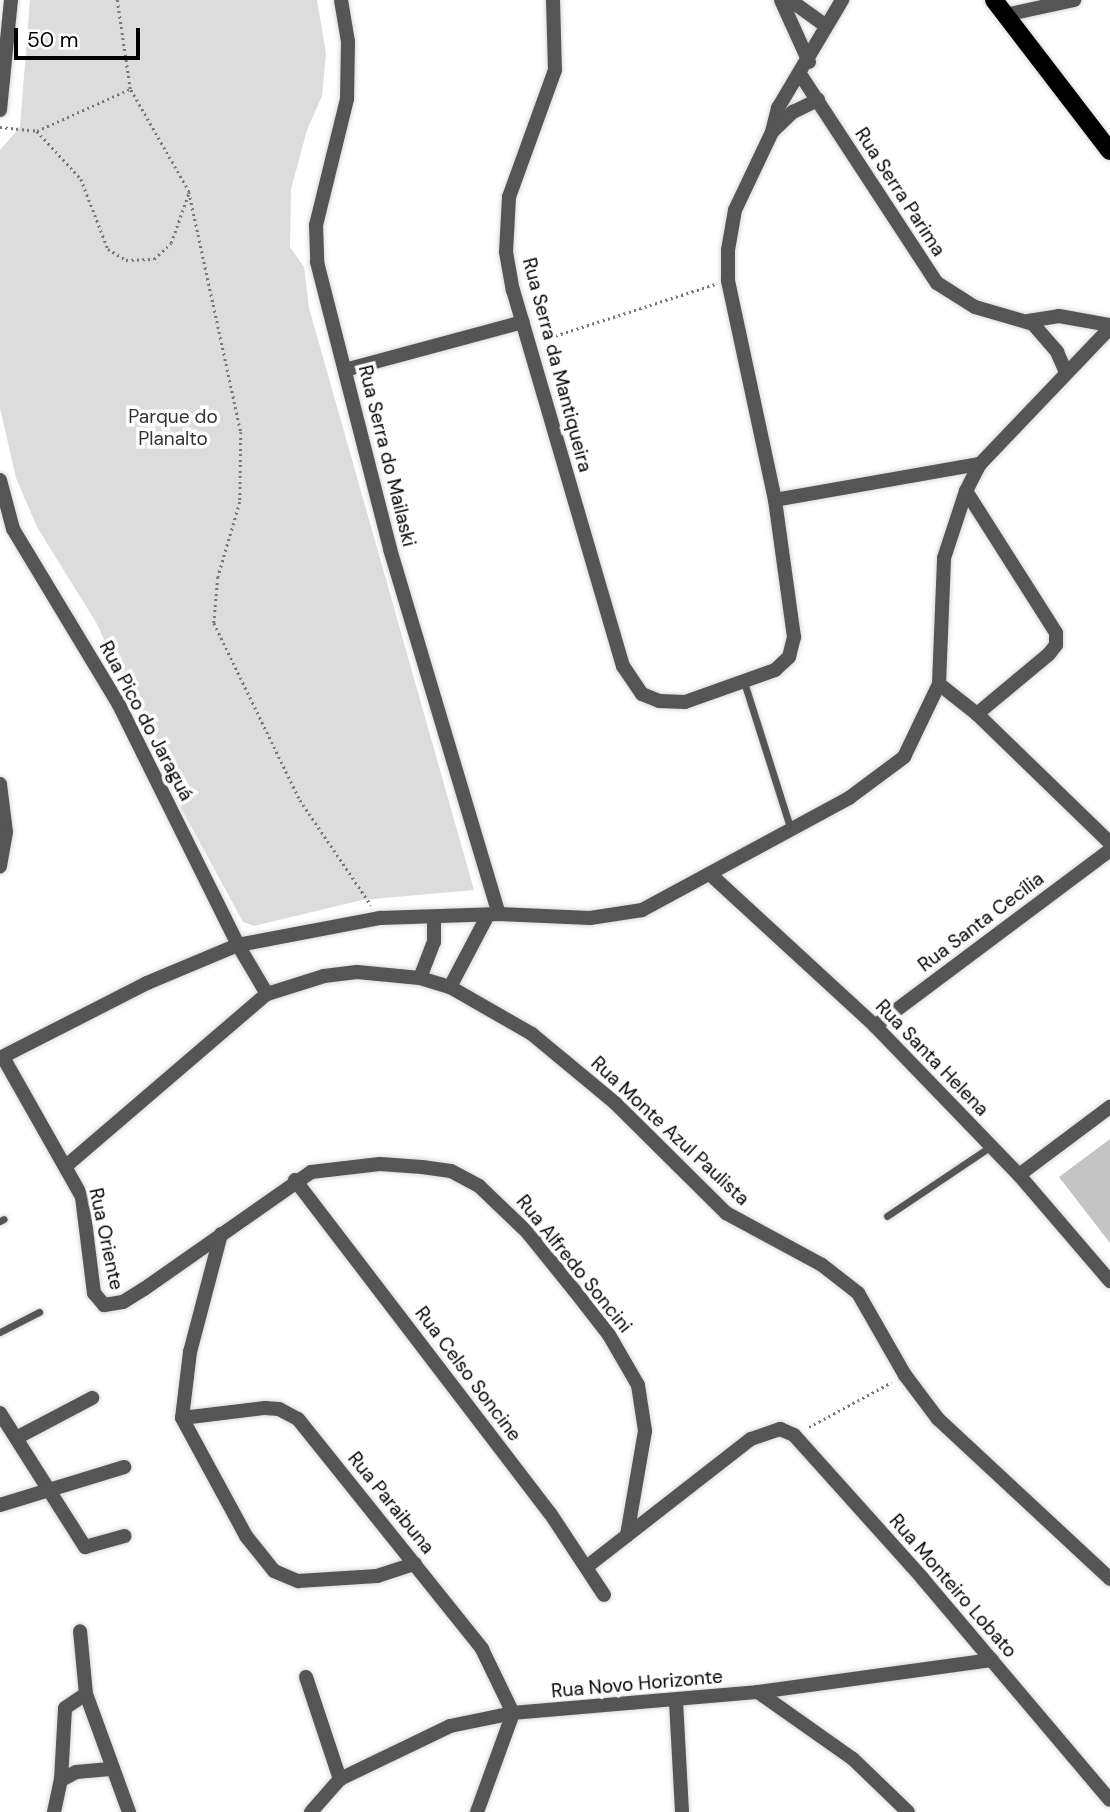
<!DOCTYPE html>
<html>
<head>
<meta charset="utf-8">
<style>
  body { margin:0 }
  #map { position:relative; width:1110px; height:1812px; overflow:hidden; background:#fff; font-family:"DM Sans",sans-serif }
  div>[style] { position:absolute }
  [style*='--x'] { left:calc(var(--x)*1px); top:calc(var(--y)*1px); width:calc(var(--w)*1px); rotate:calc(var(--a)*1deg) }
  .green>* { inset:0; background:#dcdcdc }
  .building>* { inset:0; background:#c4c4c4 }
  .path>* { height:2.5px; margin-top:-1.25px; transform-origin:0; background:repeating-linear-gradient(90deg,#777 0 2px,transparent 0 5.5px) }
  .roads { filter:drop-shadow(0 0 2px #dbdbdb) drop-shadow(0 0 2px #dbdbdb) }
  .service>* { height:7px; margin:-3.5px; padding:0 3.5px; transform-origin:3.5px; border-radius:3.5px; background:#555 }
  .minor>* { height:14px; margin:-7px; padding:0 7px; transform-origin:7px; border-radius:7px; background:#555 }
  .primary>* { height:18px; margin:-9px; padding:0 9px; transform-origin:9px; border-radius:9px; background:#000 }
  span { translate:-50% -50%; white-space:nowrap; text-align:center; line-height:1.15; -webkit-text-stroke:7px #fff; paint-order:stroke }
  .street-label { font-size:19px; color:#000 }
  .park-label { font-size:19px; color:#333 }
  .scale { position:absolute; left:14px; top:28px; width:126px; height:32px; box-sizing:border-box; border:4px solid #000; border-top:0; padding-left:9px; font-size:21px; line-height:24px; white-space:nowrap; color:#000; -webkit-text-stroke:5px #fff; paint-order:stroke }
</style>
</head>
<body>
<div id="map">
  <div class="green">
    <div style="clip-path:polygon(30px 0,317px 0,326px 53px,322px 96px,307px 130px,291px 189px,290px 247px,304px 267px,309px 308px,474px 890px,362px 900px,254px 926px,243px 922px,174px 795px,97px 624px,37px 527px,16px 478px,0 408px,0 150px,20px 127px)"></div>
  </div>
  <div class="building">
    <div style="clip-path:polygon(1110px 1139px,1110px 1243px,1059px 1177px)"></div>
  </div>
  <div class="path">
    <div style="--x:0;--y:127;--w:37;--a:6"></div>
    <div style="--x:37;--y:131;--w:102;--a:-24.3"></div>
    <div style="--x:130;--y:89;--w:90;--a:-98.3"></div>
    <div style="--x:37;--y:131;--w:65;--a:47.5"></div>
    <div style="--x:81;--y:179;--w:75;--a:68.9"></div>
    <div style="--x:108;--y:249;--w:21;--a:31"></div>
    <div style="--x:126;--y:260;--w:28;--a:-2"></div>
    <div style="--x:154;--y:259;--w:23;--a:-43"></div>
    <div style="--x:171;--y:243;--w:54;--a:-70.6"></div>
    <div style="--x:189;--y:192;--w:119;--a:-119.8"></div>
    <div style="--x:189;--y:192;--w:246;--a:77.8"></div>
    <div style="--x:241;--y:432;--w:70;--a:90.8"></div>
    <div style="--x:240;--y:502;--w:78;--a:106.3"></div>
    <div style="--x:218;--y:577;--w:46;--a:95"></div>
    <div style="--x:214;--y:623;--w:197;--a:64.1"></div>
    <div style="--x:300;--y:800;--w:127;--a:55.9"></div>
    <div style="--x:545;--y:339;--w:179;--a:-17.9"></div>
    <div style="--x:809;--y:1427;--w:94;--a:-28.5"></div>
  </div>
  <div class="roads">
    <div class="service">
      <div style="--x:744;--y:682;--w:155;--a:72.4"></div>
      <div style="--x:887;--y:1216;--w:125;--a:-33.9"></div>
      <div style="--x:0;--y:1221;--w:4;--a:-27"></div>
      <div style="--x:0;--y:1332;--w:44;--a:-27.1"></div>
    </div>
    <div class="minor">
      <div style="--x:341;--y:0;--w:43;--a:80.5"></div>
      <div style="--x:348;--y:42;--w:57;--a:91"></div>
      <div style="--x:347;--y:99;--w:130;--a:103.8"></div>
      <div style="--x:316;--y:225;--w:37;--a:88"></div>
      <div style="--x:317;--y:262;--w:296;--a:75.7"></div>
      <div style="--x:390;--y:549;--w:381;--a:73.4"></div>
      <div style="--x:553;--y:0;--w:70;--a:88.4"></div>
      <div style="--x:555;--y:70;--w:135;--a:109.9"></div>
      <div style="--x:509;--y:197;--w:55;--a:93.1"></div>
      <div style="--x:506;--y:252;--w:39;--a:80"></div>
      <div style="--x:513;--y:290;--w:392;--a:73.7"></div>
      <div style="--x:623;--y:666;--w:34;--a:56"></div>
      <div style="--x:642;--y:694;--w:18;--a:22"></div>
      <div style="--x:659;--y:701;--w:26;--a:2"></div>
      <div style="--x:685;--y:702;--w:96;--a:-19.6"></div>
      <div style="--x:775;--y:670;--w:19;--a:-43"></div>
      <div style="--x:789;--y:657;--w:21;--a:-76"></div>
      <div style="--x:794;--y:637;--w:138;--a:-97.9"></div>
      <div style="--x:775;--y:500;--w:225;--a:-102.1"></div>
      <div style="--x:728;--y:280;--w:30;--a:-90"></div>
      <div style="--x:728;--y:250;--w:41;--a:-80.1"></div>
      <div style="--x:735;--y:210;--w:86;--a:-64.6"></div>
      <div style="--x:772;--y:132;--w:25;--a:-76"></div>
      <div style="--x:778;--y:108;--w:126;--a:-59.3"></div>
      <div style="--x:781;--y:0;--w:68;--a:65.7"></div>
      <div style="--x:790;--y:0;--w:44;--a:35.8"></div>
      <div style="--x:1005;--y:15;--w:71;--a:-12.3"></div>
      <div style="--x:800;--y:74;--w:250;--a:56.8"></div>
      <div style="--x:937;--y:283;--w:45;--a:32.3"></div>
      <div style="--x:975;--y:307;--w:60;--a:16.3"></div>
      <div style="--x:1033;--y:324;--w:37;--a:49"></div>
      <div style="--x:1057;--y:352;--w:22;--a:66"></div>
      <div style="--x:0;--y:110;--w:111;--a:-84.3"></div>
      <div style="--x:773;--y:131;--w:28;--a:-44"></div>
      <div style="--x:793;--y:112;--w:28;--a:-26"></div>
      <div style="--x:1028;--y:321;--w:31;--a:-9"></div>
      <div style="--x:1059;--y:316;--w:52;--a:10"></div>
      <div style="--x:345;--y:370;--w:184;--a:-15.1"></div>
      <div style="--x:0;--y:480;--w:51;--a:75.1"></div>
      <div style="--x:13;--y:529;--w:205;--a:58.9"></div>
      <div style="--x:119;--y:705;--w:268;--a:63.6"></div>
      <div style="--x:238;--y:945;--w:57;--a:59.4"></div>
      <div style="--x:966;--y:491;--w:168;--a:57.6"></div>
      <div style="--x:1056;--y:633;--w:12;--a:90"></div>
      <div style="--x:1056;--y:645;--w:11;--a:128"></div>
      <div style="--x:1049;--y:654;--w:94;--a:140.2"></div>
      <div style="--x:775;--y:500;--w:208;--a:-10"></div>
      <div style="--x:939;--y:684;--w:48;--a:38.3"></div>
      <div style="--x:977;--y:714;--w:185;--a:44.1"></div>
      <div style="--x:0;--y:784;--w:48;--a:82.9"></div>
      <div style="--x:6;--y:832;--w:35;--a:100"></div>
      <div style="--x:711;--y:875;--w:223;--a:42.6"></div>
      <div style="--x:875;--y:1026;--w:207;--a:46"></div>
      <div style="--x:1019;--y:1175;--w:140;--a:49.4"></div>
      <div style="--x:420;--y:978;--w:39;--a:-69"></div>
      <div style="--x:434;--y:942;--w:25;--a:-90"></div>
      <div style="--x:450;--y:987;--w:81;--a:-62.2"></div>
      <div style="--x:875;--y:1026;--w:294;--a:-36.8"></div>
      <div style="--x:0;--y:1058;--w:165;--a:-27"></div>
      <div style="--x:147;--y:983;--w:99;--a:-22.7"></div>
      <div style="--x:238;--y:945;--w:145;--a:-10.8"></div>
      <div style="--x:380;--y:918;--w:119;--a:-1.9"></div>
      <div style="--x:499;--y:914;--w:91;--a:2.5"></div>
      <div style="--x:590;--y:918;--w:53;--a:-8.7"></div>
      <div style="--x:642;--y:910;--w:235;--a:-28.4"></div>
      <div style="--x:849;--y:798;--w:69;--a:-36.7"></div>
      <div style="--x:904;--y:757;--w:81;--a:-64.4"></div>
      <div style="--x:939;--y:684;--w:126;--a:-87.7"></div>
      <div style="--x:944;--y:558;--w:71;--a:-71.8"></div>
      <div style="--x:966;--y:491;--w:30;--a:-63"></div>
      <div style="--x:980;--y:464;--w:188;--a:-46.3"></div>
      <div style="--x:4;--y:1059;--w:159;--a:60.5"></div>
      <div style="--x:82;--y:1197;--w:97;--a:82.9"></div>
      <div style="--x:94;--y:1293;--w:16;--a:50"></div>
      <div style="--x:104;--y:1305;--w:19;--a:-9"></div>
      <div style="--x:123;--y:1302;--w:25;--a:-32"></div>
      <div style="--x:144;--y:1289;--w:204;--a:-35"></div>
      <div style="--x:311;--y:1172;--w:69;--a:-6.6"></div>
      <div style="--x:380;--y:1164;--w:42;--a:4.1"></div>
      <div style="--x:422;--y:1167;--w:29;--a:8"></div>
      <div style="--x:451;--y:1171;--w:32;--a:28"></div>
      <div style="--x:479;--y:1186;--w:68;--a:43.8"></div>
      <div style="--x:528;--y:1233;--w:73;--a:51.1"></div>
      <div style="--x:574;--y:1290;--w:57;--a:52.1"></div>
      <div style="--x:609;--y:1335;--w:58;--a:59.9"></div>
      <div style="--x:638;--y:1385;--w:47;--a:81.3"></div>
      <div style="--x:645;--y:1431;--w:106;--a:99.8"></div>
      <div style="--x:66;--y:1166;--w:265;--a:-40.6"></div>
      <div style="--x:267;--y:994;--w:60;--a:-17.5"></div>
      <div style="--x:324;--y:976;--w:33;--a:-7"></div>
      <div style="--x:357;--y:972;--w:63;--a:5.4"></div>
      <div style="--x:420;--y:978;--w:31;--a:17"></div>
      <div style="--x:450;--y:987;--w:95;--a:29.8"></div>
      <div style="--x:532;--y:1034;--w:108;--a:39.7"></div>
      <div style="--x:615;--y:1103;--w:156;--a:44.7"></div>
      <div style="--x:726;--y:1213;--w:109;--a:28.4"></div>
      <div style="--x:822;--y:1265;--w:46;--a:37.9"></div>
      <div style="--x:858;--y:1293;--w:95;--a:60.2"></div>
      <div style="--x:905;--y:1375;--w:55;--a:53.1"></div>
      <div style="--x:938;--y:1419;--w:235;--a:42.9"></div>
      <div style="--x:1019;--y:1175;--w:114;--a:-36.8"></div>
      <div style="--x:295;--y:1180;--w:419;--a:52.6"></div>
      <div style="--x:550;--y:1513;--w:98;--a:56.6"></div>
      <div style="--x:221;--y:1234;--w:122;--a:104.7"></div>
      <div style="--x:190;--y:1352;--w:66;--a:96.9"></div>
      <div style="--x:182;--y:1418;--w:134;--a:61.5"></div>
      <div style="--x:246;--y:1536;--w:45;--a:51.3"></div>
      <div style="--x:274;--y:1571;--w:26;--a:23"></div>
      <div style="--x:298;--y:1581;--w:79;--a:-3.6"></div>
      <div style="--x:377;--y:1576;--w:40;--a:-18"></div>
      <div style="--x:0;--y:1413;--w:159;--a:57.6"></div>
      <div style="--x:85;--y:1547;--w:41;--a:-15.4"></div>
      <div style="--x:182;--y:1418;--w:84;--a:-6.9"></div>
      <div style="--x:265;--y:1408;--w:14;--a:4"></div>
      <div style="--x:279;--y:1409;--w:21;--a:28"></div>
      <div style="--x:298;--y:1419;--w:295;--a:51.3"></div>
      <div style="--x:482;--y:1649;--w:71;--a:64.2"></div>
      <div style="--x:18;--y:1437;--w:84;--a:-27.8"></div>
      <div style="--x:0;--y:1505;--w:130;--a:-17"></div>
      <div style="--x:589;--y:1565;--w:205;--a:-37.9"></div>
      <div style="--x:751;--y:1439;--w:31;--a:-19"></div>
      <div style="--x:780;--y:1429;--w:15;--a:23"></div>
      <div style="--x:794;--y:1435;--w:193;--a:48.1"></div>
      <div style="--x:923;--y:1579;--w:289;--a:49.8"></div>
      <div style="--x:306;--y:1677;--w:108;--a:71.6"></div>
      <div style="--x:758;--y:1692;--w:116;--a:35.2"></div>
      <div style="--x:853;--y:1759;--w:76;--a:43.9"></div>
      <div style="--x:86;--y:1694;--w:126;--a:70"></div>
      <div style="--x:676;--y:1701;--w:111;--a:86.9"></div>
      <div style="--x:61;--y:1780;--w:17;--a:-28"></div>
      <div style="--x:76;--y:1772;--w:37;--a:-5"></div>
      <div style="--x:54;--y:1812;--w:33;--a:-78"></div>
      <div style="--x:61;--y:1780;--w:72;--a:-86.8"></div>
      <div style="--x:65;--y:1708;--w:25;--a:-34"></div>
      <div style="--x:86;--y:1694;--w:63;--a:-95.4"></div>
      <div style="--x:311;--y:1812;--w:44;--a:-48.7"></div>
      <div style="--x:340;--y:1779;--w:122;--a:-25.7"></div>
      <div style="--x:450;--y:1726;--w:64;--a:-11.7"></div>
      <div style="--x:513;--y:1713;--w:246;--a:-4.9"></div>
      <div style="--x:758;--y:1692;--w:236;--a:-7.8"></div>
      <div style="--x:477;--y:1812;--w:105;--a:-70"></div>
    </div>
    <div class="primary">
      <div style="--x:994;--y:0;--w:190;--a:52.5"></div>
    </div>
  </div>
  <div class="street-label">
    <span style="left:900px;top:192px;rotate:57deg">Rua Serra Parima</span>
    <span style="left:557px;top:365px;rotate:75deg">Rua Serra da Mantiqueira</span>
    <span style="left:387px;top:456px;rotate:76deg">Rua Serra do Mailaski</span>
    <span style="left:146px;top:721px;rotate:62deg">Rua Pico do Jaraguá</span>
    <span style="left:981px;top:922px;rotate:-37deg">Rua Santa Cecília</span>
    <span style="left:932px;top:1058px;rotate:46deg">Rua Santa Helena</span>
    <span style="left:670px;top:1131px;rotate:43deg">Rua Monte Azul Paulista</span>
    <span style="left:106px;top:1239px;rotate:78deg">Rua Oriente</span>
    <span style="left:574px;top:1264px;rotate:51deg">Rua Alfredo Soncini</span>
    <span style="left:468px;top:1374px;rotate:53deg">Rua Celso Soncine</span>
    <span style="left:391px;top:1503px;rotate:51deg">Rua Paraibuna</span>
    <span style="left:953px;top:1586px;rotate:49deg">Rua Monteiro Lobato</span>
    <span style="left:637px;top:1684px;rotate:-5deg">Rua Novo Horizonte</span>
  </div>
  <div class="park-label">
    <span style="left:173px;top:428px">Parque do<br>Planalto</span>
  </div>
  <div class="scale">50 m</div>
</div>
</body>
</html>
